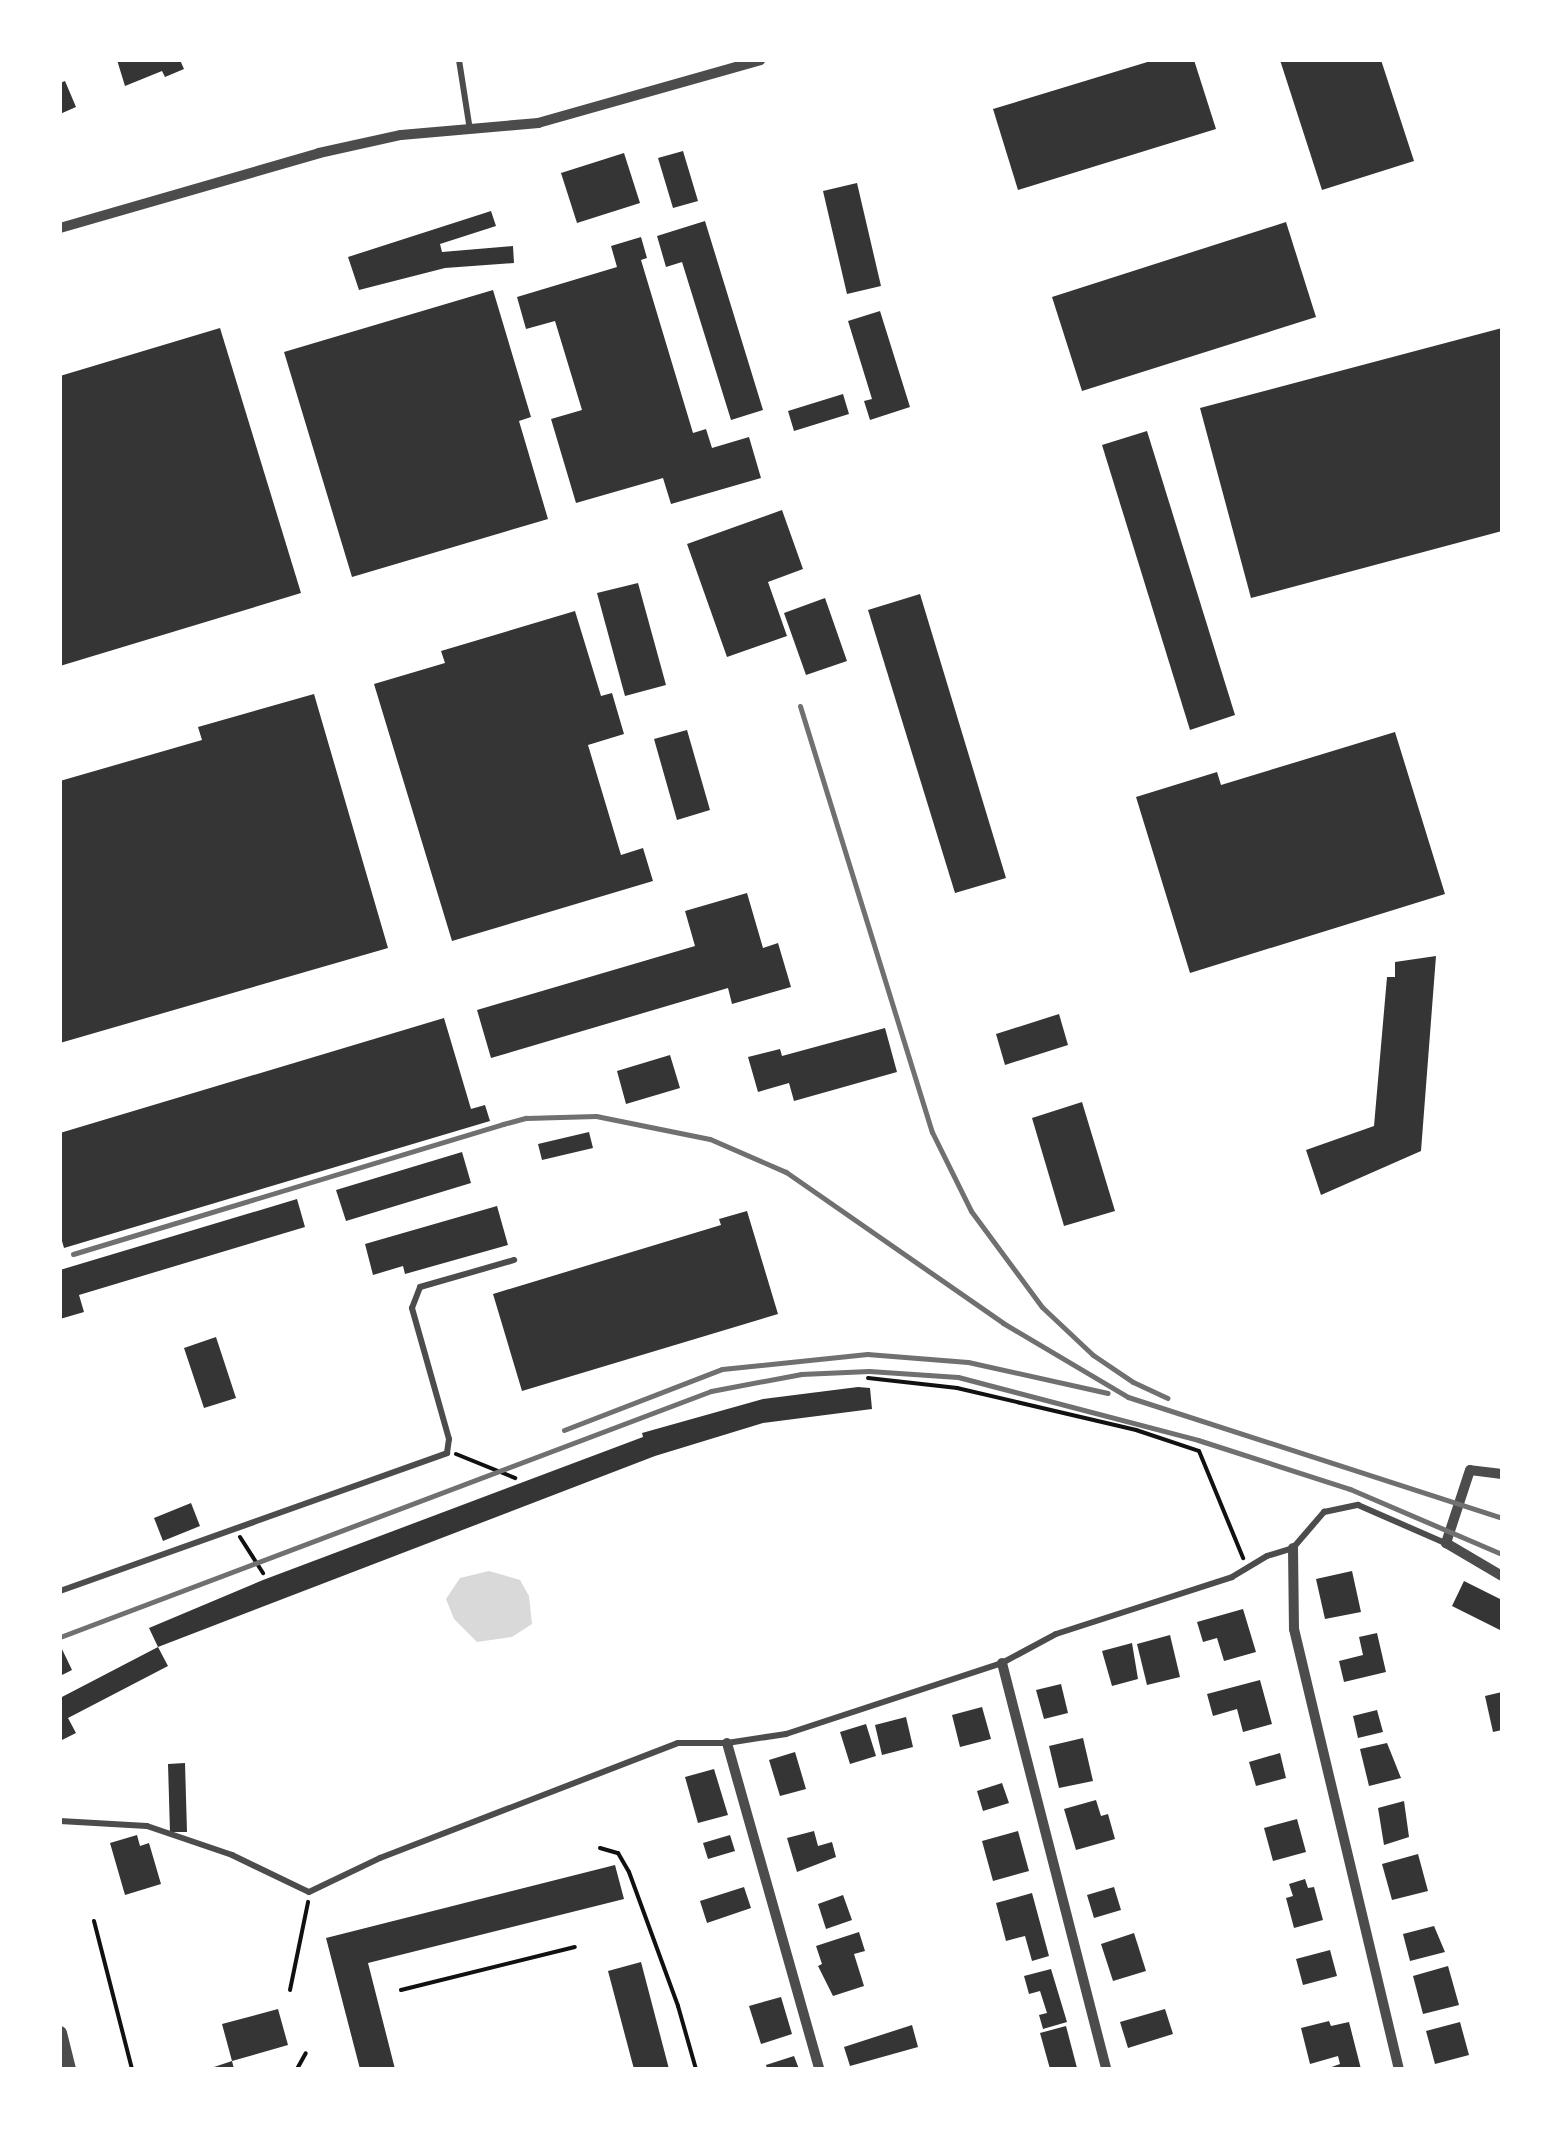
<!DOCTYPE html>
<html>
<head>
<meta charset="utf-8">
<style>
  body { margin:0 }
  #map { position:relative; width:1562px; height:2129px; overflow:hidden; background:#fff; font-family:Overpass,sans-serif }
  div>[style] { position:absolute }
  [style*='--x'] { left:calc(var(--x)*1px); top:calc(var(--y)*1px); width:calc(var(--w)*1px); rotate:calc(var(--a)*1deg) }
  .water>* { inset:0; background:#d9d9d9 }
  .building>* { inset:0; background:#353535 }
  .path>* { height:4px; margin:-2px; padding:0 2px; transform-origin:2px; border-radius:2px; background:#111 }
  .service>* { height:6px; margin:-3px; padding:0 3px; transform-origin:3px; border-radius:3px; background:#4c4c4c }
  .minor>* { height:10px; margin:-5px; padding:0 5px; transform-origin:5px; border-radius:5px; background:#4c4c4c }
  .tertiary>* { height:14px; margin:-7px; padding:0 7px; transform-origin:7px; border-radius:7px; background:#4c4c4c }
  .rail>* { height:5px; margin:-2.5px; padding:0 2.5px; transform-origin:2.5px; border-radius:2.5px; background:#707070 }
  span { translate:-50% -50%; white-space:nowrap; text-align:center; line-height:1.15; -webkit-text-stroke:10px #fff; paint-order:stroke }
  .frame { position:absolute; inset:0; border:62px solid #fff; pointer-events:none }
</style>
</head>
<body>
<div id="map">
  <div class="water">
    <div style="clip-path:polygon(489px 1571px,520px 1580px,529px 1596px,532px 1624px,512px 1637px,477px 1642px,454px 1619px,446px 1599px,460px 1578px)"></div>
  </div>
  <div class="building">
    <div style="clip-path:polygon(117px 60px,180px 60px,184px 69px,165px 77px,162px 71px,125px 86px)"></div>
    <div style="clip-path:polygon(1154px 60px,1194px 60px,1216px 129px,1018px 190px,993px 109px)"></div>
    <div style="clip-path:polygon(1280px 60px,1381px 60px,1414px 161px,1322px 190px)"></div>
    <div style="clip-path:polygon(65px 81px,76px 107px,60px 114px,60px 83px)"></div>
    <div style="clip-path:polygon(683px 151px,698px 201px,673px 208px,658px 158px)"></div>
    <div style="clip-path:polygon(624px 153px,640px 203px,577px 223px,561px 173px)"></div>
    <div style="clip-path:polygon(857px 183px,881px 286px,847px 294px,823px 191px)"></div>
    <div style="clip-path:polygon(491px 211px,496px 226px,440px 244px,442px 252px,513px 246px,514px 263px,445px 268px,359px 290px,348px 257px)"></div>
    <div style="clip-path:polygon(705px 221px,763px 410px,731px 420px,682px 262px,666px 267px,657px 236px)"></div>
    <div style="clip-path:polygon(1286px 222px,1316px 317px,1082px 391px,1052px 297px)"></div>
    <div style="clip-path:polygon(641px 237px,647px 258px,641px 260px,693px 433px,706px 429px,712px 448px,749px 437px,761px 478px,671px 504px,663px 478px,576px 503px,551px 419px,582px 410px,555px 321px,526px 329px,517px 297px,617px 267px,611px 246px)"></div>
    <div style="clip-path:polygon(493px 290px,531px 417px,519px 421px,548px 519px,352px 577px,284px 352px)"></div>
    <div style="clip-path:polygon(880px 311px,910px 407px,870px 420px,864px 401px,872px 399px,848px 321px)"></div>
    <div style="clip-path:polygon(220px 328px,301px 593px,60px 666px,60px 376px)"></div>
    <div style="clip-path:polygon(1502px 328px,1502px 531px,1251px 598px,1200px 408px)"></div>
    <div style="clip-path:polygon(843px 394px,849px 414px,794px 431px,788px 411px)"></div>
    <div style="clip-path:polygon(1147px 431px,1235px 715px,1190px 730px,1102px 445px)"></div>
    <div style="clip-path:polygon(782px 510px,803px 569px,768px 582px,787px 636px,727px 657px,687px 544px)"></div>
    <div style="clip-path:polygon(638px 583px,666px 685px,625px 696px,597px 593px)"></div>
    <div style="clip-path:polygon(920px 594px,1006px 878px,955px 893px,868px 610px)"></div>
    <div style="clip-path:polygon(825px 598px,847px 661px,806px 675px,784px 613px)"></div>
    <div style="clip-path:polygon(575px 611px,601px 696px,612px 693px,624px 734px,588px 745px,621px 855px,643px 848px,653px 881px,452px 941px,374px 684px,445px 663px,441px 651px)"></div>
    <div style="clip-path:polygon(314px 694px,388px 948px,60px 1043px,60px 781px,202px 740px,198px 727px)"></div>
    <div style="clip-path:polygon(687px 730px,710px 810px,677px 820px,654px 739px)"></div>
    <div style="clip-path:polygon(1395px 732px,1445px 894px,1190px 973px,1136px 797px,1217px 772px,1221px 785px)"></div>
    <div style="clip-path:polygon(747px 893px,763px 948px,778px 943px,791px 987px,732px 1004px,728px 988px,491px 1058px,477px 1010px,695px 946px,685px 911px)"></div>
    <div style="clip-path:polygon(1436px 956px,1421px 1151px,1321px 1195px,1306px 1150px,1374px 1126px,1387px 977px,1395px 977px,1395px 962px)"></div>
    <div style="clip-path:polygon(1059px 1014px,1068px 1045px,1005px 1065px,996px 1034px)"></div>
    <div style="clip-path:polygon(444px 1018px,471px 1109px,485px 1105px,490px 1121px,64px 1248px,60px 1234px,60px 1133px)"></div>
    <div style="clip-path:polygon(885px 1028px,897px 1072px,794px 1101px,789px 1083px,758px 1092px,748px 1057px,780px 1049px,782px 1056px)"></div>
    <div style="clip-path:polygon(670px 1055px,680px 1088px,626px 1104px,617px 1071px)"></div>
    <div style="clip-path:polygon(1082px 1102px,1115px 1211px,1064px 1226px,1032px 1118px)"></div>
    <div style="clip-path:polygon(589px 1132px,593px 1148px,542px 1160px,538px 1144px)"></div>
    <div style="clip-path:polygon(462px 1152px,471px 1183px,346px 1221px,336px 1190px)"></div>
    <div style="clip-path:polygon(297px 1199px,305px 1227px,79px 1295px,84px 1312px,60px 1319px,60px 1270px)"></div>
    <div style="clip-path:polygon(497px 1206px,508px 1245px,405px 1274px,403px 1266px,373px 1275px,365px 1244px)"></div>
    <div style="clip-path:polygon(747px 1211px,778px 1314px,522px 1391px,493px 1294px,721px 1225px,719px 1219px)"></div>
    <div style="clip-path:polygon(216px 1337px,236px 1398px,204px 1408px,184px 1348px)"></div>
    <div style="clip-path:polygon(858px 1387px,870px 1388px,872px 1409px,763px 1423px,655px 1456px,158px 1647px,168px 1666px,68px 1718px,76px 1733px,60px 1741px,60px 1698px,158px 1647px,149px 1628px,263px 1580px,643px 1437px,642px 1433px,763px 1399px)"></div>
    <div style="clip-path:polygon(191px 1503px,200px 1526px,163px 1541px,154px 1518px)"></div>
    <div style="clip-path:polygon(1352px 1571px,1361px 1612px,1325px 1619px,1316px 1579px)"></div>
    <div style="clip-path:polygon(1464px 1581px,1502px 1600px,1502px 1631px,1452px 1606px)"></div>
    <div style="clip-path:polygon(1243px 1609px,1256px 1652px,1224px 1661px,1217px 1638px,1203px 1642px,1197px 1622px)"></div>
    <div style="clip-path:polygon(1377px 1633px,1386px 1672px,1344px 1682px,1339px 1661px,1363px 1655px,1359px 1637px)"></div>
    <div style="clip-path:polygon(1170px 1635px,1180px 1677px,1147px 1685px,1137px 1644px)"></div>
    <div style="clip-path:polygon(1132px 1643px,1138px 1679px,1112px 1686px,1102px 1651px)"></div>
    <div style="clip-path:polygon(60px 1645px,72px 1670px,60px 1676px)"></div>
    <div style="clip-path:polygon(1260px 1680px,1272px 1724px,1243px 1732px,1237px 1709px,1213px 1716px,1207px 1694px)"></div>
    <div style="clip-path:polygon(1061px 1684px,1068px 1713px,1044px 1719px,1036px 1690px)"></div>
    <div style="clip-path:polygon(1502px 1692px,1502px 1730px,1493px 1732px,1485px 1696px)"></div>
    <div style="clip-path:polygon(982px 1707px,991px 1739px,960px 1747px,952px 1715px)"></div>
    <div style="clip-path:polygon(1377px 1710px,1383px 1732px,1358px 1738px,1353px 1716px)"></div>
    <div style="clip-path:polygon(906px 1717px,913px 1747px,882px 1755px,875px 1725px)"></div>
    <div style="clip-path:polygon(866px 1724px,876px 1756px,850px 1764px,840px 1732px)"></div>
    <div style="clip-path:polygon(1083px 1738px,1093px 1781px,1059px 1788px,1049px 1746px)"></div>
    <div style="clip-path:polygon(1387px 1743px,1401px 1778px,1369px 1786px,1360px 1749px)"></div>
    <div style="clip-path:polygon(795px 1752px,806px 1789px,780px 1796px,769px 1760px)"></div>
    <div style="clip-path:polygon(1280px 1753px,1286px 1778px,1256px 1786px,1249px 1762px)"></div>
    <div style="clip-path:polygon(185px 1763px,187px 1832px,170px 1832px,168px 1764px)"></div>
    <div style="clip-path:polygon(714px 1769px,728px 1815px,698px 1823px,685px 1777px)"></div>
    <div style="clip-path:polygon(1002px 1783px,1009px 1803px,983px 1811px,977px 1791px)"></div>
    <div style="clip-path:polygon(1096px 1800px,1101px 1816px,1108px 1814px,1115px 1839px,1076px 1850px,1064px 1809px)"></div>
    <div style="clip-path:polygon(1404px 1801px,1409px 1837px,1384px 1845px,1378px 1808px)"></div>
    <div style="clip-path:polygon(1297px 1819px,1306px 1852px,1273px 1861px,1264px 1828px)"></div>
    <div style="clip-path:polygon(814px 1831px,818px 1846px,832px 1842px,836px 1857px,797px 1872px,787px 1838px)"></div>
    <div style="clip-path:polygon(1018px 1831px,1029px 1871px,993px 1881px,982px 1841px)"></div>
    <div style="clip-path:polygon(137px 1835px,140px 1846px,149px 1843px,161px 1884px,125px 1895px,110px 1843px)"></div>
    <div style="clip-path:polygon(730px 1835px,735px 1851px,708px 1859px,703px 1843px)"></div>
    <div style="clip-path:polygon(1418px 1854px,1428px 1891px,1392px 1900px,1382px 1864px)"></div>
    <div style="clip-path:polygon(615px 1865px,624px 1899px,368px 1963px,395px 2069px,360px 2069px,326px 1938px)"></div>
    <div style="clip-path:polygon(1305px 1879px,1308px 1888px,1314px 1887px,1323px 1920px,1294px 1928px,1286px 1898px,1293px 1896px,1289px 1884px)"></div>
    <div style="clip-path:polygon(744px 1887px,751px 1908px,707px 1923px,700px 1901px)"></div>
    <div style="clip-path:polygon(1114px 1887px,1121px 1910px,1094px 1918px,1087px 1895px)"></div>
    <div style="clip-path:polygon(1032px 1893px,1049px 1956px,1032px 1961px,1025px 1936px,1006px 1941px,996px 1903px)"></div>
    <div style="clip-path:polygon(843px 1895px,852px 1920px,826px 1929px,818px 1904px)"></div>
    <div style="clip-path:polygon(1434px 1926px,1445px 1952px,1410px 1961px,1403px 1934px)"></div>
    <div style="clip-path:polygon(859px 1932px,865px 1951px,854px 1954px,864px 1986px,833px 1996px,818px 1966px,822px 1964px,816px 1946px)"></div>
    <div style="clip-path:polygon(1134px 1933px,1146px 1971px,1113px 1981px,1101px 1944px)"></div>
    <div style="clip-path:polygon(1330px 1950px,1337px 1976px,1303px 1985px,1296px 1959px)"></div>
    <div style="clip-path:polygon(641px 1962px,669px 2069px,634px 2069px,631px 2058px,608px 1971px)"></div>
    <div style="clip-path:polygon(1448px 1966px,1459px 2005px,1423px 2014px,1413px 1976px)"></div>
    <div style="clip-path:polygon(1051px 1969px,1067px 2022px,1043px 2029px,1039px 2015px,1047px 2013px,1040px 1991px,1029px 1994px,1024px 1976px)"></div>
    <div style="clip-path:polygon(781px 1997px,792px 2034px,761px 2044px,749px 2006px)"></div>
    <div style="clip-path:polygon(278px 2009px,288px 2045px,232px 2061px,234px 2069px,208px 2069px,232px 2061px,222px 2024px)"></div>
    <div style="clip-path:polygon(1165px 2009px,1173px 2034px,1128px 2048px,1120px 2022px)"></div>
    <div style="clip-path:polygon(1329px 2021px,1331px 2026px,1349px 2022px,1361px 2069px,1326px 2069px,1340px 2064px,1338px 2056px,1310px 2064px,1301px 2028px)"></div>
    <div style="clip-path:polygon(1460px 2022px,1469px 2055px,1435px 2064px,1426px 2031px)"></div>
    <div style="clip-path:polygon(912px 2025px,918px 2047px,850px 2066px,844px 2047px)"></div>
    <div style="clip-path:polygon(1066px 2026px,1077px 2068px,1050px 2069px,1040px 2033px)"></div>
    <div style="clip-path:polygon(794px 2056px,799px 2069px,767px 2069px,766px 2065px)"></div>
  </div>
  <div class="path">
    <div style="--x:868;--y:1378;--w:90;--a:6.4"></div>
    <div style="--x:957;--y:1388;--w:184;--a:13.2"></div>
    <div style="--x:1136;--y:1430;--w:66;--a:18.4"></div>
    <div style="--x:1199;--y:1451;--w:116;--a:67.6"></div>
    <div style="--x:456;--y:1454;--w:64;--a:22.1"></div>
    <div style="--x:240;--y:1537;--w:43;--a:57.4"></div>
    <div style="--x:600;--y:1848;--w:19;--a:16"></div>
    <div style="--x:618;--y:1853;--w:22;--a:60"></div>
    <div style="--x:629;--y:1872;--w:143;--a:69.9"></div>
    <div style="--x:678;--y:2006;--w:66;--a:74.1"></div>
    <div style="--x:94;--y:1921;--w:153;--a:75.6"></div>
    <div style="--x:290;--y:1990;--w:90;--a:-78.4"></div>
    <div style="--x:401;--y:1990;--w:179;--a:-13.9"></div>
    <div style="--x:297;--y:2069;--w:18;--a:-61"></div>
  </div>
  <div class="service">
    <div style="--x:459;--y:60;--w:71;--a:81.1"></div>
    <div style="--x:60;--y:1591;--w:411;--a:-19.6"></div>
    <div style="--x:447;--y:1453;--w:14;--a:-82"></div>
    <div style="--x:449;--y:1439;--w:136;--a:-105.8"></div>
    <div style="--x:412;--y:1308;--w:22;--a:-69"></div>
    <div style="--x:420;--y:1287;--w:98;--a:-16"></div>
    <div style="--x:60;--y:1821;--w:87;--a:3.3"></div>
    <div style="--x:147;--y:1826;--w:90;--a:18.8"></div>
    <div style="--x:232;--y:1855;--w:85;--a:25.7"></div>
    <div style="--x:309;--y:1892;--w:79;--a:-25.6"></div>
    <div style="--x:380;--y:1858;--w:319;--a:-21.1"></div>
    <div style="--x:678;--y:1743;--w:49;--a:0"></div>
    <div style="--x:727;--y:1743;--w:60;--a:-8.7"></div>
    <div style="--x:786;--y:1734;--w:227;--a:-18.2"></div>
    <div style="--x:1002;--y:1663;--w:61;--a:-28.2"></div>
    <div style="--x:1056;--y:1634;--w:185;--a:-17.9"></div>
    <div style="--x:1232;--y:1577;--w:41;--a:-31"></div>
    <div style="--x:1267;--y:1556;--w:27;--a:-17"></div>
    <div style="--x:1293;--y:1548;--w:48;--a:-49.3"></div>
    <div style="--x:1324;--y:1512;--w:35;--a:-12"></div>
    <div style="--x:1358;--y:1505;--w:95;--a:23.6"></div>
  </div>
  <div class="minor">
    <div style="--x:60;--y:228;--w:270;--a:-16.1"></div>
    <div style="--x:319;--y:153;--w:84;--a:-12.4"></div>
    <div style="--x:401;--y:135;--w:138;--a:-5"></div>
    <div style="--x:538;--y:123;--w:231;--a:-15.8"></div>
    <div style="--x:1502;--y:1474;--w:32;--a:-173"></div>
    <div style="--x:1470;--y:1470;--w:77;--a:108.2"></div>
    <div style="--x:1446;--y:1543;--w:65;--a:30.5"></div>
    <div style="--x:1293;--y:1548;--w:81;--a:89.3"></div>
    <div style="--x:1294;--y:1629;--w:452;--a:76.6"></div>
    <div style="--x:1002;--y:1663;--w:419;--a:75.6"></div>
    <div style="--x:727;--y:1743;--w:339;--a:74.2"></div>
  </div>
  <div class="tertiary">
    <div style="--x:60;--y:2033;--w:37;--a:76"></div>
  </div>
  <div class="rail">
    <div style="--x:800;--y:706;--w:446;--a:72.8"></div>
    <div style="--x:932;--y:1132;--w:88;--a:63.7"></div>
    <div style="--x:971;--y:1211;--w:119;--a:53.5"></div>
    <div style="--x:1042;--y:1307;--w:70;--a:43.3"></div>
    <div style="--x:1093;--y:1355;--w:48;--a:34"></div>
    <div style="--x:1133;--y:1382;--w:38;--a:25"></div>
    <div style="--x:73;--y:1254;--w:449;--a:-16.8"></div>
    <div style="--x:503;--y:1124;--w:24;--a:-15"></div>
    <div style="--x:526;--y:1118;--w:70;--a:-1.6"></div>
    <div style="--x:596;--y:1116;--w:116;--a:11.4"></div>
    <div style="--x:710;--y:1139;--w:83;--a:23.5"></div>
    <div style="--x:786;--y:1172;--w:264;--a:34.8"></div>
    <div style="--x:1003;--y:1323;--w:145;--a:30.6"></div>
    <div style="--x:1128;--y:1397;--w:393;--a:17.9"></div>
    <div style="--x:564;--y:1430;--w:169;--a:-21.1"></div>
    <div style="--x:722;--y:1369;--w:146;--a:-5.9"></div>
    <div style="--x:867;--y:1354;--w:101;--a:4.5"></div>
    <div style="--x:968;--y:1362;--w:143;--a:12.5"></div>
    <div style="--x:60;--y:1637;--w:696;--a:-20.7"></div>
    <div style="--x:711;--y:1391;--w:92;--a:-10.7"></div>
    <div style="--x:801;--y:1374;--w:68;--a:-2.5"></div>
    <div style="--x:869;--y:1371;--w:89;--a:3.9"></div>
    <div style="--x:958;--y:1377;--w:248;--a:14.7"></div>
    <div style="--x:1198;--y:1440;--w:160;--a:17.9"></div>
    <div style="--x:1350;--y:1489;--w:165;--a:23.2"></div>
  </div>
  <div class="frame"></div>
</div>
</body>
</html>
